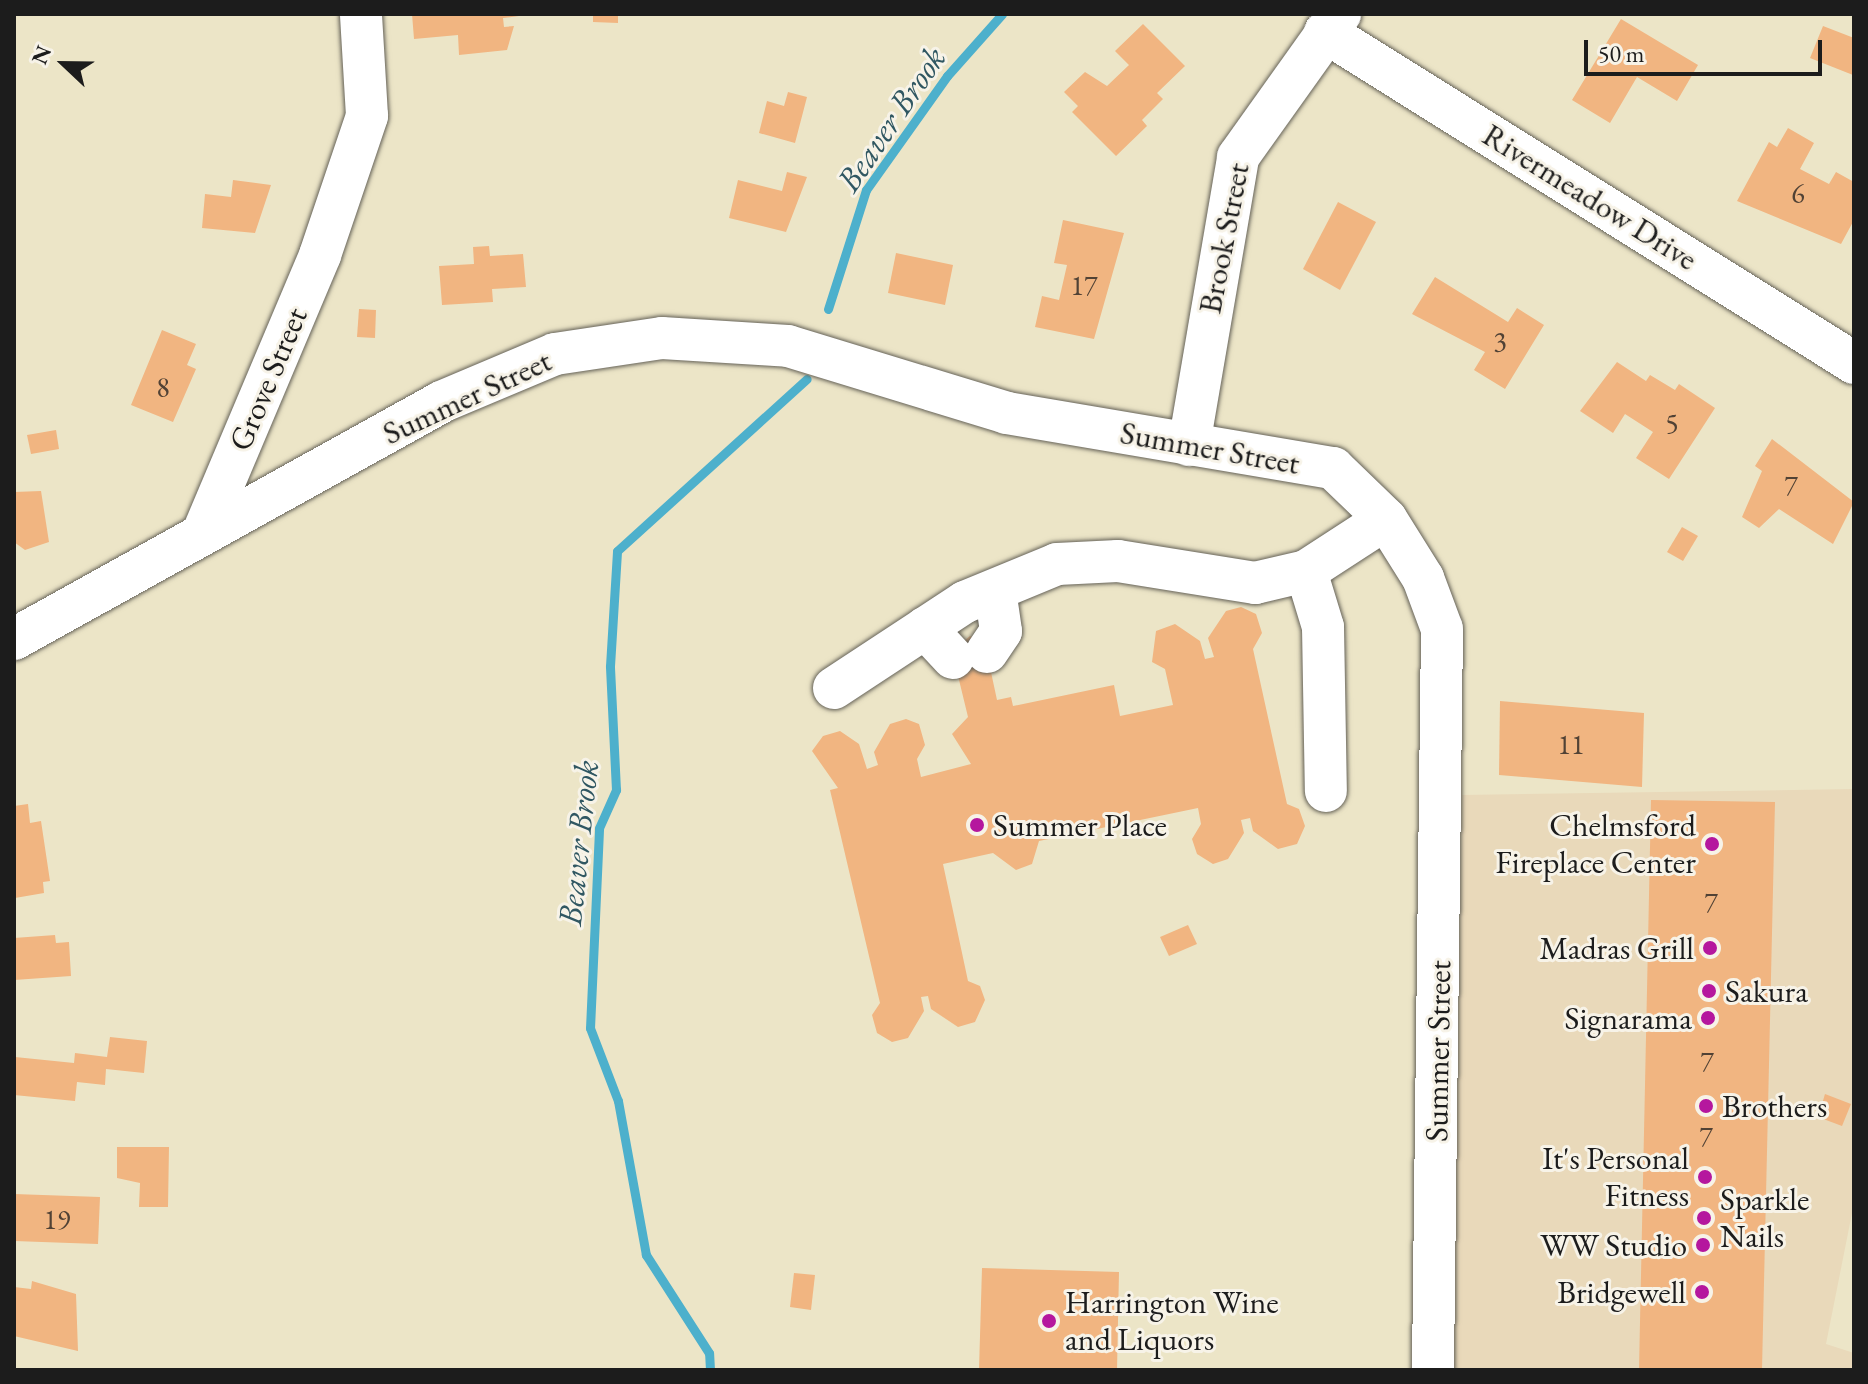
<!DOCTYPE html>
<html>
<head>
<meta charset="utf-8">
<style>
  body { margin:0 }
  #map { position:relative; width:1868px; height:1384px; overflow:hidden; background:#ece5c7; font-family:"EB Garamond",serif }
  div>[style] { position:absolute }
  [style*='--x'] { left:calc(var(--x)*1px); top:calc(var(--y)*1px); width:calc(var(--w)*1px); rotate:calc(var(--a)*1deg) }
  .built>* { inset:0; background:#e9d9ba }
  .stream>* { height:9px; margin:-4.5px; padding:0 4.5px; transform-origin:4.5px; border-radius:4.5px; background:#4db0cc }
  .building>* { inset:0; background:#f1b581 }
  .roads { filter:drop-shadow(0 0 2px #656258) drop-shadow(0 0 2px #656258) }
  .minor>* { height:42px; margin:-21px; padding:0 21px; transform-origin:21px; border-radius:21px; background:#fff }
  .dots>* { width:22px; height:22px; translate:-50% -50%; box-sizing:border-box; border:4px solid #f7f3e8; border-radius:50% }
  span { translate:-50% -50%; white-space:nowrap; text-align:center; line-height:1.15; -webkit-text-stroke:6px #f7f3e8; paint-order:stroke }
  .number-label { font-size:28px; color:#514235 }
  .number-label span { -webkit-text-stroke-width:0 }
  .street-label { font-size:32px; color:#1c1c1c }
  .poi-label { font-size:32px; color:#1c1c1c }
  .left { translate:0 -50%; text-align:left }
  .right { translate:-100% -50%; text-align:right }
  .water-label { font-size:34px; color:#305762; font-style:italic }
  .frame { position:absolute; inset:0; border:16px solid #1c1c1c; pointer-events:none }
  .north { position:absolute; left:24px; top:24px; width:80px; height:80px; -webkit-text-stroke:6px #f7f3e8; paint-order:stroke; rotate:292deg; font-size:22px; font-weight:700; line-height:32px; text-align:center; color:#1c1c1c }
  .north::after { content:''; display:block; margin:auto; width:28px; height:36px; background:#1c1c1c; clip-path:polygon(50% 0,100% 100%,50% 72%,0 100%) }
  .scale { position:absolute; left:1584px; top:40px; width:238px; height:36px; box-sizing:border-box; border:4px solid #1c1c1c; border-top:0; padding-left:10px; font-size:24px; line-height:28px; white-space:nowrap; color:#1c1c1c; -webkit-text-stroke:6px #f7f3e8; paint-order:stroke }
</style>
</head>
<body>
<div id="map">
  <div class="built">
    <div style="clip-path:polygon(1854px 789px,1854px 1203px,1826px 1344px,1854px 1353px,1854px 1370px,1453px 1370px,1462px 795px)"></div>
  </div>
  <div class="stream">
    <div style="--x:828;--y:309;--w:125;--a:-72.3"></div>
    <div style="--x:866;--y:190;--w:140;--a:-54.6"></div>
    <div style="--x:947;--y:76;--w:83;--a:-48.4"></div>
    <div style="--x:710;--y:1370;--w:17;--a:-93"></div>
    <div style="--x:709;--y:1353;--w:117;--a:-122.7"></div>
    <div style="--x:646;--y:1255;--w:157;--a:-100.3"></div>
    <div style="--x:618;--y:1101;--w:78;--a:-111"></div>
    <div style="--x:590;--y:1028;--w:200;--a:-87.4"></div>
    <div style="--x:599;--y:828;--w:42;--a:-65.9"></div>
    <div style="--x:616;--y:790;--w:124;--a:-92.8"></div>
    <div style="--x:610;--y:666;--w:115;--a:-86.5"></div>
    <div style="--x:617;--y:551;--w:256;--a:-42.2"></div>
  </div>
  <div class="building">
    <div style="clip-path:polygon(412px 14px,519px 14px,519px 16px,503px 18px,504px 27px,514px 26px,507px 50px,459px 55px,458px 35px,414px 39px)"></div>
    <div style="clip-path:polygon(593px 14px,618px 14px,618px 23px,593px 22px)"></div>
    <div style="clip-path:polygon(1621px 19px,1698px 65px,1677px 101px,1637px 77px,1610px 123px,1572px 100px)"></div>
    <div style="clip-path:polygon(1143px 24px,1185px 66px,1157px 93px,1163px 99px,1142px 120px,1147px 126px,1116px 156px,1072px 112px,1078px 106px,1064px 92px,1085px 72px,1107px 86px,1129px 65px,1115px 51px)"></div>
    <div style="clip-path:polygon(1823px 26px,1854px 38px,1853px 75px,1810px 58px)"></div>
    <div style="clip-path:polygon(788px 92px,807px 97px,795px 143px,759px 133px,767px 101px,784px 106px)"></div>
    <div style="clip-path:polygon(1788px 128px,1814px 143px,1800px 169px,1829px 184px,1836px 172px,1854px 182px,1854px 220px,1841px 244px,1737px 201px,1769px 142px,1777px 147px)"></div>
    <div style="clip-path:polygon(787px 172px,807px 177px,786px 232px,729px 218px,738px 180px,782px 191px)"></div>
    <div style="clip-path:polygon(233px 180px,271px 185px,255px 233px,202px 228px,205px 194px,231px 197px)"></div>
    <div style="clip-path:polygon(1338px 202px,1376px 222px,1340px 290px,1303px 269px)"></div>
    <div style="clip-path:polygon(1063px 220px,1124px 233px,1094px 339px,1035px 327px,1042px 296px,1059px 300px,1067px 265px,1054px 263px)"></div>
    <div style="clip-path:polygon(489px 246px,490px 256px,523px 254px,526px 287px,492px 289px,493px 302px,442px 305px,439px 266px,474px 264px,473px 247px)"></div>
    <div style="clip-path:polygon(896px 253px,953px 265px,945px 305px,888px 293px)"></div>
    <div style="clip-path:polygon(1435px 277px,1508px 322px,1517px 308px,1544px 325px,1505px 389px,1474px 370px,1485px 352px,1412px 314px)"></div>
    <div style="clip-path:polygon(359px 309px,376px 310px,375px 338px,357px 337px)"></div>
    <div style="clip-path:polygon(162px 330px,196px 344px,187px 365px,196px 369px,173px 422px,131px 405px)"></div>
    <div style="clip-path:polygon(1617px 362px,1646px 381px,1650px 375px,1675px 390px,1679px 384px,1715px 408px,1669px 479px,1636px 458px,1653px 432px,1625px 414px,1613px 433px,1580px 411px)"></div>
    <div style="clip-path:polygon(56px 430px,59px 449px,31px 454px,27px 435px)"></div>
    <div style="clip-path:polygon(1772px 439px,1854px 502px,1833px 544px,1779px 509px,1759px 528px,1742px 517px,1762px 471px,1755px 466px)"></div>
    <div style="clip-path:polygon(41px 491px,49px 542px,25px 550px,14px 542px,14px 492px)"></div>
    <div style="clip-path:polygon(1682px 527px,1698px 536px,1683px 561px,1667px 552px)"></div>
    <div style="clip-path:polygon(1241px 607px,1256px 614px,1262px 633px,1253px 649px,1287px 804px,1299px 809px,1305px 826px,1297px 844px,1278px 849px,1253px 831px,1250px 818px,1241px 820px,1244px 833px,1228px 859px,1213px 864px,1197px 854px,1192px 839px,1201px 824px,1198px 808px,1039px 841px,1032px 864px,1016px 870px,993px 853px,943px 864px,968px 981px,980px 986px,985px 1000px,975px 1022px,958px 1027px,931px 1009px,928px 996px,921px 997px,924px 1011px,908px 1038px,892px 1042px,877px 1033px,872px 1015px,880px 1003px,830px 790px,838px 788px,812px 751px,823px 736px,840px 731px,859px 744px,867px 769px,878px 765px,874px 752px,890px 724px,906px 719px,919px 724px,925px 745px,917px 759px,921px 777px,971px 764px,952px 734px,968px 717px,952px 651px,970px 636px,985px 644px,997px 700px,1011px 697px,1013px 706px,1114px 685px,1120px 716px,1173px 705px,1165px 669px,1152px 662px,1156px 631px,1175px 624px,1200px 641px,1205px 659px,1214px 657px,1208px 638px,1226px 611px)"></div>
    <div style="clip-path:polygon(1500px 701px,1644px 713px,1642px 787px,1499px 775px)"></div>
    <div style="clip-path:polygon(1651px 800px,1775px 802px,1762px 1370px,1639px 1370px)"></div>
    <div style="clip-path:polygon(28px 804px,30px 823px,41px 821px,50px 881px,43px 882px,44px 893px,15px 898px,14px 806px)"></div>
    <div style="clip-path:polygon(1188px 925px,1197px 944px,1169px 956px,1160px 937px)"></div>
    <div style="clip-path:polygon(55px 935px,56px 943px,69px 942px,71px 976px,14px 980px,14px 938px)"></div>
    <div style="clip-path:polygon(110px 1037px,147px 1041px,144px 1073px,106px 1069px,105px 1085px,77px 1082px,75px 1101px,14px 1095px,15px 1057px,74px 1063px,75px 1053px,107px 1057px)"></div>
    <div style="clip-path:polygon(1825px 1094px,1851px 1104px,1842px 1126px,1818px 1117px)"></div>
    <div style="clip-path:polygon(117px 1147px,169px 1147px,168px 1207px,139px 1207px,140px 1183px,117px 1178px)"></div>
    <div style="clip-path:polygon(14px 1194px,100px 1197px,98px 1244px,14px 1241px)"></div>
    <div style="clip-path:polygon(982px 1268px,1119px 1272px,1117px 1370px,979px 1370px)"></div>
    <div style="clip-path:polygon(794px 1273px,815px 1275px,811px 1310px,790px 1307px)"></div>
    <div style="clip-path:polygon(32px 1281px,76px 1294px,78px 1351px,14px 1336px,14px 1287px,31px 1289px)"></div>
  </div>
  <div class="roads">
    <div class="minor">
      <div style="--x:1325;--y:32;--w:624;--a:32.03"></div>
      <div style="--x:1189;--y:445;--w:292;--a:-80.3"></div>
      <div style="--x:1238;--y:157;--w:176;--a:-54.5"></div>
      <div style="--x:204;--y:530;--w:298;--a:-67.1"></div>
      <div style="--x:320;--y:255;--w:147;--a:-71.3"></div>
      <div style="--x:367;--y:116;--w:102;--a:-93.4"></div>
      <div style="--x:1306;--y:571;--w:59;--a:73.1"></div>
      <div style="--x:1323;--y:627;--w:164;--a:89"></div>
      <div style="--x:925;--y:628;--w:41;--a:47"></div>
      <div style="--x:14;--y:639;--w:488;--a:-29"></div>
      <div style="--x:441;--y:402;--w:124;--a:-22.8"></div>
      <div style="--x:555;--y:354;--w:108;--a:-8.5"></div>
      <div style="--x:662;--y:338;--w:126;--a:3.6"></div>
      <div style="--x:788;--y:346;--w:229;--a:17"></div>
      <div style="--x:1007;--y:413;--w:331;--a:9.6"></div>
      <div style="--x:1333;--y:468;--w:74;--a:43.9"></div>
      <div style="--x:1386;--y:519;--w:70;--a:57.9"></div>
      <div style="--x:1423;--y:578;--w:54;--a:69.6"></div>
      <div style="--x:1442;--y:629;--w:741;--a:90.7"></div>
      <div style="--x:987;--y:652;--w:25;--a:-56"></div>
      <div style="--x:1001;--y:631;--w:41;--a:-98.3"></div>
      <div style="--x:834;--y:688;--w:157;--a:-33.3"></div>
      <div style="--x:965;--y:602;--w:100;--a:-22.4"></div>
      <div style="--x:1057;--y:564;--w:61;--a:-2.8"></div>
      <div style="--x:1118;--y:561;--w:139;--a:9.1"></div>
      <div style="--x:1255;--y:583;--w:52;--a:-13.2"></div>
      <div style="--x:1306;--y:571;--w:95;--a:-33"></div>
    </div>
  </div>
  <div class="dots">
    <div style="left:977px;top:825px;background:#b5179e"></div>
    <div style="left:1712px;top:844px;background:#b5179e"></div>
    <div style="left:1710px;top:948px;background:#b5179e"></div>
    <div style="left:1709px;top:991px;background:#b5179e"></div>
    <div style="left:1708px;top:1018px;background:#b5179e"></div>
    <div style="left:1706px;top:1106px;background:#b5179e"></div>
    <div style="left:1705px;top:1177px;background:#b5179e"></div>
    <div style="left:1704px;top:1218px;background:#b5179e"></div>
    <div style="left:1703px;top:1245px;background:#b5179e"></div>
    <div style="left:1702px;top:1292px;background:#b5179e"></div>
    <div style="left:1049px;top:1321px;background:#b5179e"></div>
  </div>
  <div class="number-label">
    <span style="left:1798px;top:193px">6</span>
    <span style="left:1084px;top:285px">17</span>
    <span style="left:1500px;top:341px">3</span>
    <span style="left:163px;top:387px">8</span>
    <span style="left:1672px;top:423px">5</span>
    <span style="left:1791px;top:485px">7</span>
    <span style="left:1571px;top:744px">11</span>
    <span style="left:1711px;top:902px">7</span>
    <span style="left:1707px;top:1061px">7</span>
    <span style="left:1706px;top:1136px">7</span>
    <span style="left:57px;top:1219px">19</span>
  </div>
  <div class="street-label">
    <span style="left:1590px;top:197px;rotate:32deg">Rivermeadow Drive</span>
    <span style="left:1224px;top:238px;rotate:-79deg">Brook Street</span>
    <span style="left:268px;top:379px;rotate:-67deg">Grove Street</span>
    <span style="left:467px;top:397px;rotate:-25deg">Summer Street</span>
    <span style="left:1210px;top:448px;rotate:10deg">Summer Street</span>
    <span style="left:1438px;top:1051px;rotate:-89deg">Summer Street</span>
  </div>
  <div class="poi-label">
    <span class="left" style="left:993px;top:825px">Summer Place</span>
    <span class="right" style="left:1696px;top:844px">Chelmsford<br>Fireplace Center</span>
    <span class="right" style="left:1694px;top:948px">Madras Grill</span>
    <span class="left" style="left:1725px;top:991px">Sakura</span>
    <span class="right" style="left:1692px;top:1018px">Signarama</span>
    <span class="left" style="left:1722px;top:1106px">Brothers</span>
    <span class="right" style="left:1689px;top:1177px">It's Personal<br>Fitness</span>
    <span class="left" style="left:1720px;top:1218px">Sparkle<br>Nails</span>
    <span class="right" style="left:1687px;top:1245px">WW Studio</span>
    <span class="right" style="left:1686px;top:1292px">Bridgewell</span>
    <span class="left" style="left:1065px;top:1321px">Harrington Wine<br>and Liquors</span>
  </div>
  <div class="water-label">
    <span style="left:891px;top:119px;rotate:-56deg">Beaver Brook</span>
    <span style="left:578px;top:843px;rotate:-84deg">Beaver Brook</span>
  </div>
  <div class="frame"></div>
  <div class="north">N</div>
  <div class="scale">50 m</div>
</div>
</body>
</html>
